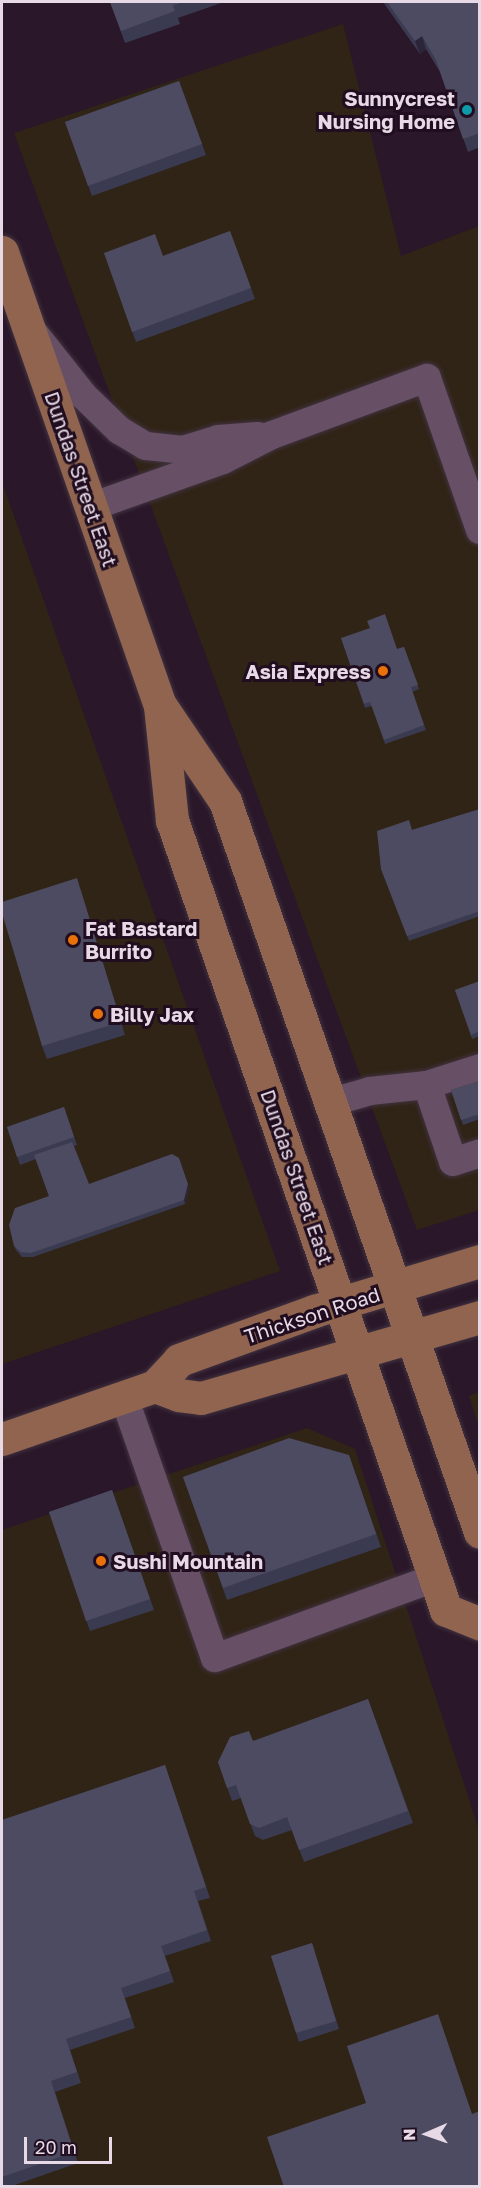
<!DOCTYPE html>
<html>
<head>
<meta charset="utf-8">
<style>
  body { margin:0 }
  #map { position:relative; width:481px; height:2188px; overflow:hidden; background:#2a1729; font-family:"Golos Text",sans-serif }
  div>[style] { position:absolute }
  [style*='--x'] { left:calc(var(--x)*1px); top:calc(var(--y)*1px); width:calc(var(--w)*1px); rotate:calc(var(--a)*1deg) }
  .commercial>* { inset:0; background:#302416 }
  .roads { filter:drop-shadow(0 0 2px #413240) drop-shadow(0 0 2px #413240) }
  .minor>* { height:28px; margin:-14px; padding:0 14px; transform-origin:14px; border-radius:14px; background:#675065 }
  .major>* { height:33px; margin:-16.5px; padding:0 16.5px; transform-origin:16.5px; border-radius:16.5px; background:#90644e }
  .wall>* { inset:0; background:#3a3a51 }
  .shaded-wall>* { inset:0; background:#2c253a }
  .building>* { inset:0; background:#4d4b61 }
  .dots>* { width:16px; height:16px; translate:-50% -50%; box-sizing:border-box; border:3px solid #200e20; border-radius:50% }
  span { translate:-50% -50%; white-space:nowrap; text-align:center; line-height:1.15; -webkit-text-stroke:6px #200e20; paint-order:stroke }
  .poi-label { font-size:20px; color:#e7d9e5; font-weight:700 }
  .right { translate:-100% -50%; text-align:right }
  .left { translate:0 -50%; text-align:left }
  .street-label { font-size:20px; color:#e7d9e5 }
  .frame { position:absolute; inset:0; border:3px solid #e7d9e5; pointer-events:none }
  .north { position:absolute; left:397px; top:2104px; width:60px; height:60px; -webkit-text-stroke:4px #200e20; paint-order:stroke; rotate:268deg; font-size:16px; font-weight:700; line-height:24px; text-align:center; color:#e7d9e5 }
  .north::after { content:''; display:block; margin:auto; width:21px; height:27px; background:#e7d9e5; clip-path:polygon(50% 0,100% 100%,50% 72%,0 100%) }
  .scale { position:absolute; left:24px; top:2137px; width:88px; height:27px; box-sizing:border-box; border:3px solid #e7d9e5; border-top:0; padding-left:8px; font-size:18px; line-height:21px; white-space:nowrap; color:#e7d9e5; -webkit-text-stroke:4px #200e20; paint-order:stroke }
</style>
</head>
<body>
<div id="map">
  <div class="commercial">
    <div style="clip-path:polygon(343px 24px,401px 256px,479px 226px,479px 1210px,417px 1230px,14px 133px)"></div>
    <div style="clip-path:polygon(2px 482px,280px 1271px,2px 1364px)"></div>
    <div style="clip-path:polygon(479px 1392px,479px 1427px,469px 1396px)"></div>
    <div style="clip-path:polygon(307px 1428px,355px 1449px,479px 1830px,479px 2186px,2px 2186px,2px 1530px)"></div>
  </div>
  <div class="roads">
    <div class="minor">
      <div style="--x:34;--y:333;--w:80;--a:51.6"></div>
      <div style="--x:84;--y:396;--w:49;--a:44.2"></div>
      <div style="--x:119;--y:430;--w:31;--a:31"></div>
      <div style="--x:146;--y:446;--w:37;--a:6"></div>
      <div style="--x:183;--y:450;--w:37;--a:-17"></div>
      <div style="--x:218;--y:439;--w:40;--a:-4.3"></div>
      <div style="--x:91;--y:507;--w:140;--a:-19.6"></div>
      <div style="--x:223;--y:460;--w:55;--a:-27"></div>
      <div style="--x:272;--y:435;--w:165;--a:-20.2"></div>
      <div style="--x:427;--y:378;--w:161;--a:70.8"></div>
      <div style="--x:480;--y:1068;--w:56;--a:162.2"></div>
      <div style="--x:427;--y:1085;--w:81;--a:71.3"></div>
      <div style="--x:453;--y:1162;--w:28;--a:-18"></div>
      <div style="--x:332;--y:1102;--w:40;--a:-16"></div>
      <div style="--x:370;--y:1091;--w:57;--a:-6"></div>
      <div style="--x:124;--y:1397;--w:276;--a:70.8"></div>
      <div style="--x:215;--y:1658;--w:234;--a:-20"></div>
    </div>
    <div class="major">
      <div style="--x:2;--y:252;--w:481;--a:70.8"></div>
      <div style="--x:160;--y:706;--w:115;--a:84"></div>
      <div style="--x:172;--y:820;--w:836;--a:70.87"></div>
      <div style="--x:446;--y:1610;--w:37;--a:22"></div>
      <div style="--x:162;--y:708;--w:112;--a:55.9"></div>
      <div style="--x:225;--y:801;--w:774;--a:70.77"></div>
      <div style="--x:155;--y:1386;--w:25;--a:21"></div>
      <div style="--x:178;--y:1395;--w:23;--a:7"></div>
      <div style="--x:201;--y:1398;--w:291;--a:-16.2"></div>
      <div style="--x:2;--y:1439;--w:162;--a:-19.1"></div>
      <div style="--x:155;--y:1386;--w:35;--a:-47"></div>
      <div style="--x:179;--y:1360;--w:144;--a:-19.9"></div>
      <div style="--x:314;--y:1311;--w:173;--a:-16.8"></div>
    </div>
  </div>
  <div class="wall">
    <div style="clip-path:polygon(110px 2px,224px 2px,178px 18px,180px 24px,125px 43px)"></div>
    <div style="clip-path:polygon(383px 2px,480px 2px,480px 147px,468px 152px,440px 72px,426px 49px,420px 54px)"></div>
    <div style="clip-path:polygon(179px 81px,206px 155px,92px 196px,65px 122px)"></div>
    <div style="clip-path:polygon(230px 231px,255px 299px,136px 342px,104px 253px,163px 256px)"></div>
    <div style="clip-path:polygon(341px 638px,397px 649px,404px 647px,419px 689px,412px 692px,426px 730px,385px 744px,372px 706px,365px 708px)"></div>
    <div style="clip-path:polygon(480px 809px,480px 916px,409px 941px,381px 869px,412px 830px)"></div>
    <div style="clip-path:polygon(81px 891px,125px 1035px,47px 1059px,42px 1046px)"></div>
    <div style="clip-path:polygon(480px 981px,480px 1036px,472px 1039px,455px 990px)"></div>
    <div style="clip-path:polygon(480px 1081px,480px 1119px,463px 1125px,451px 1090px)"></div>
    <div style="clip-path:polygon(64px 1107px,77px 1145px,74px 1146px,89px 1184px,189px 1188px,185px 1204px,33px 1257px,22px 1257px,16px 1250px,14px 1246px,49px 1196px,36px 1159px,20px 1165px,7px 1127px)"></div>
    <div style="clip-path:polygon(349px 1455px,381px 1547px,227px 1600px,183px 1477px)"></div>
    <div style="clip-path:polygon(112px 1490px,154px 1610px,90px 1631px,49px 1512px)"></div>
    <div style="clip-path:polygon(368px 1699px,413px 1823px,304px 1862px,292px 1830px,263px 1840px,255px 1836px,241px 1798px,232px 1801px,218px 1762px,253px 1741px)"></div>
    <div style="clip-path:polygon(165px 1765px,210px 1898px,198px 1901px,211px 1941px,165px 1956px,174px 1982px,125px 1998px,135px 2028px,70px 2050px,81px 2083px,55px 2092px,78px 2163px,9px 2187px,2px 2187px,2px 1820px)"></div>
    <div style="clip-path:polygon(312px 1943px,339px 2029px,299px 2042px,271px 1956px)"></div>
  </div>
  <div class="shaded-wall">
    <div style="clip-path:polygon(422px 36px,426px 49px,420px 54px,415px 41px)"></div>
    <div style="clip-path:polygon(179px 1158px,189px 1188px,185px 1204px,184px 1200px)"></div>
  </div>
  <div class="building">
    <div style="clip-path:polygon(110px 2px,184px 2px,173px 5px,175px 11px,121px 31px)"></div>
    <div style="clip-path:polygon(387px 2px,480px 2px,480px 133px,463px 139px,436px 60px,422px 36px,415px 41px)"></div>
    <div style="clip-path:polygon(179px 81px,202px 144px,88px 186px,65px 122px)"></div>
    <div style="clip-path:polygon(230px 231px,251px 288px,132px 332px,104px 253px,155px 234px,163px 256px)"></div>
    <div style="clip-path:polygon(385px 614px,397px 649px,404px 647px,418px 685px,411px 687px,424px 725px,384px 740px,370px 702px,364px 704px,341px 638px,370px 628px,367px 621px)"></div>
    <div style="clip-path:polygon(480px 809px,480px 911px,407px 936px,381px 869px,377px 831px,409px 820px,412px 830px)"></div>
    <div style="clip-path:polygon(77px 878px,121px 1022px,42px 1046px,2px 913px,2px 902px)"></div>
    <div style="clip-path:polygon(480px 981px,480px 1031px,471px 1035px,455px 990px)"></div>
    <div style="clip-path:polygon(480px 1081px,480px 1114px,461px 1120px,451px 1090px)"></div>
    <div style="clip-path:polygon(64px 1107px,74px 1137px,17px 1157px,7px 1127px)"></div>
    <div style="clip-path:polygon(72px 1142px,89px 1184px,172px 1154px,179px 1158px,188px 1184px,184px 1200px,31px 1253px,21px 1252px,14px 1246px,9px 1225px,15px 1208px,49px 1196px,34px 1155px)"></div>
    <div style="clip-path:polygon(289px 1438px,349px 1455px,376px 1534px,223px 1588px,183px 1477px)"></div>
    <div style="clip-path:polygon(112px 1490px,150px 1599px,86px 1621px,49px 1512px)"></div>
    <div style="clip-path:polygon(368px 1699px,408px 1811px,299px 1850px,287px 1817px,259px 1828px,250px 1824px,236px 1785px,227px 1788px,218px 1762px,230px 1737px,249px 1731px,253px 1741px)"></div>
    <div style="clip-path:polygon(165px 1765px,206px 1887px,194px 1891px,207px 1930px,161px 1946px,170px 1971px,121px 1988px,131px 2017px,66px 2039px,77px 2072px,51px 2081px,74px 2152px,2px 2177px,2px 1820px)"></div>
    <div style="clip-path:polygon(312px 1943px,336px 2021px,296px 2033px,271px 1956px)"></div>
    <div style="clip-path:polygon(438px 2014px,472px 2114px,480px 2111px,480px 2187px,284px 2187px,267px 2137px,366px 2103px,347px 2046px)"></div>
  </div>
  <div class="dots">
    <div style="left:467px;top:110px;background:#0f9aa8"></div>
    <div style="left:383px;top:671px;background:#e8710a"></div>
    <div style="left:73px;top:940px;background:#e8710a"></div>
    <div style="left:98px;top:1014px;background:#e8710a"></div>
    <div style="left:101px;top:1561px;background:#e8710a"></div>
  </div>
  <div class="poi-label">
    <span class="right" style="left:455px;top:110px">Sunnycrest<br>Nursing Home</span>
    <span class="right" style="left:371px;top:671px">Asia Express</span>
    <span class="left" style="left:85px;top:940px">Fat Bastard<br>Burrito</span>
    <span class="left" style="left:110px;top:1014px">Billy Jax</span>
    <span class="left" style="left:113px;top:1561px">Sushi Mountain</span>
  </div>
  <div class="street-label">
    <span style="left:81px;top:479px;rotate:71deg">Dundas Street East</span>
    <span style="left:297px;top:1177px;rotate:71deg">Dundas Street East</span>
    <span style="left:312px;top:1315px;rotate:-18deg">Thickson Road</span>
  </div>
  <div class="frame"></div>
  <div class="north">N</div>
  <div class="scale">20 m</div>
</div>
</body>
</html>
